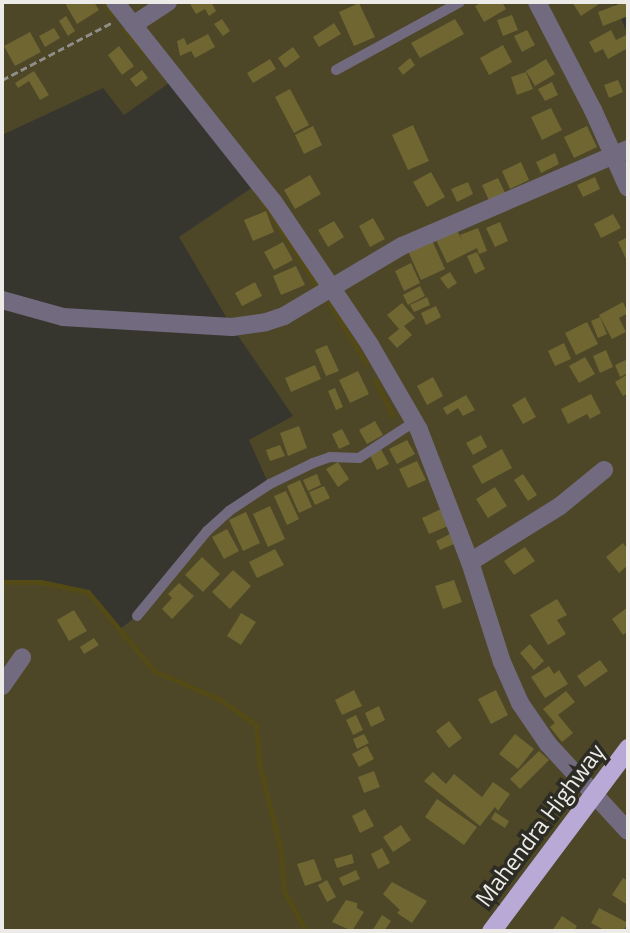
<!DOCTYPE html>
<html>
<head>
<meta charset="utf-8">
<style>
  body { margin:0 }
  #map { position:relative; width:630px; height:933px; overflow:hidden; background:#37362e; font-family:"Titillium Web",sans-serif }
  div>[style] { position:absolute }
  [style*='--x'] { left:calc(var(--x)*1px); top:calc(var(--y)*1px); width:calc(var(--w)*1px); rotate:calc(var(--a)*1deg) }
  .green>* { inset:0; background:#4d4728 }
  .stream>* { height:5px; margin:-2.5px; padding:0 2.5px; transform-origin:2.5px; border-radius:2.5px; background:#534a15 }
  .building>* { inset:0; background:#6f6632 }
  .path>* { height:2.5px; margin-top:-1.25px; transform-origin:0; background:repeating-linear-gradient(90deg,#8f8e88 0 7px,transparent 0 10.5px) }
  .service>* { height:10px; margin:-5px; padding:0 5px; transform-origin:5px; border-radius:5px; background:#726b7f }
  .minor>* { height:18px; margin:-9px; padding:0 9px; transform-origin:9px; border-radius:9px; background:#726b7f }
  .trunk>* { height:19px; margin:-9.5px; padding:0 9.5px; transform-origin:9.5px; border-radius:9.5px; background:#b8a9d6 }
  span { translate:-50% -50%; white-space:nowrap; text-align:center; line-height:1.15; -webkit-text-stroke:7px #2d2c24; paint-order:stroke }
  .street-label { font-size:24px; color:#ecebe7 }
  .frame { position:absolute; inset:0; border:4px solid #ecebe7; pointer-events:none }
</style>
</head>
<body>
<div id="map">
  <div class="green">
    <div style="clip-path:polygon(2px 2px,613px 2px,628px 34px,628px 929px,2px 931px,2px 582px,41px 582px,88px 592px,120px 629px,137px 616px,207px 531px,269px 485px,249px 440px,293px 416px,232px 327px,179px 237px,259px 183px,176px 78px,124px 115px,103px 88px,2px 135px)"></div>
  </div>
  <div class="stream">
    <div style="--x:103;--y:2;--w:16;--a:52"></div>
    <div style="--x:124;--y:29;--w:32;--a:49"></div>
    <div style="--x:262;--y:201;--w:101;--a:57.1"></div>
    <div style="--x:329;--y:303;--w:70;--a:58.3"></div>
    <div style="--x:375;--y:380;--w:40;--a:63.4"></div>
    <div style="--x:2;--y:582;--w:39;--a:0"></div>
    <div style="--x:41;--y:582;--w:48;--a:12"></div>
    <div style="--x:88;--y:592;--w:103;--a:50.1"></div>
    <div style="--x:154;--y:671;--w:71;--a:23.3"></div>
    <div style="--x:219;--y:699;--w:45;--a:35.1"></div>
    <div style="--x:256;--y:725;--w:38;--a:85"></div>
    <div style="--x:259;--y:763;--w:92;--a:76.1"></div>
    <div style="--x:281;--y:852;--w:39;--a:86"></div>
    <div style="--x:284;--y:891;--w:46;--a:61.2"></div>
  </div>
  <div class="building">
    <div style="clip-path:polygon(70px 2px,94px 2px,99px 10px,77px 24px,66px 5px)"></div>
    <div style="clip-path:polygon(189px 2px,211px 2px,216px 11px,209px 16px,205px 9px,196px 14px)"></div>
    <div style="clip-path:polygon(483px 2px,502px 2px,506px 9px,484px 22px,475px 6px)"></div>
    <div style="clip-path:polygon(572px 2px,597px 2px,599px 4px,581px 16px)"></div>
    <div style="clip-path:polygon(624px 2px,628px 2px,628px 16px,603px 26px,598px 12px)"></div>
    <div style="clip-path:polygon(359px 3px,375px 37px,354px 46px,339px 12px)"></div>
    <div style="clip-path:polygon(512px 15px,518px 30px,503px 36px,497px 20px)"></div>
    <div style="clip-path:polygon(66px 16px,75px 31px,68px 36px,59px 21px)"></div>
    <div style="clip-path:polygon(222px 19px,230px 31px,223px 36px,214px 24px)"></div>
    <div style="clip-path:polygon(455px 19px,464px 34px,420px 58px,411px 43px)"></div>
    <div style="clip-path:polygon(334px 23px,341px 34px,319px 47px,313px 37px)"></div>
    <div style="clip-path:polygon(54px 28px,60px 38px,45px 47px,39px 36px)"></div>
    <div style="clip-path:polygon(527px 30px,535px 45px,522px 52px,514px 36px)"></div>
    <div style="clip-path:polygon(611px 30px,616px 40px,626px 35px,628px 48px,608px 59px,603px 49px,595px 53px,589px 42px)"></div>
    <div style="clip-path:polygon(30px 32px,41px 52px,15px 66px,4px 46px)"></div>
    <div style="clip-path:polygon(208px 34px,215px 47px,195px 58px,191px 51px,180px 56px,177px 41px,184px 38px,187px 45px)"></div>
    <div style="clip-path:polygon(503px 45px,512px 62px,489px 75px,480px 58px)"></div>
    <div style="clip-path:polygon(119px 46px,134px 66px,122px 75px,108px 55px)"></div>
    <div style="clip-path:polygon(293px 47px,300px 57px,285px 68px,278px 58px)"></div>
    <div style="clip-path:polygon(410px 58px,415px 65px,403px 75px,398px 68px)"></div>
    <div style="clip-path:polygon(270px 59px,276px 69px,253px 83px,247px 73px)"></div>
    <div style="clip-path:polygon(546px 59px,555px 74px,535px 86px,526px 71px)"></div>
    <div style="clip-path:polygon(142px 70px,148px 78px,136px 87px,130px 79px)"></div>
    <div style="clip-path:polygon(34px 71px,49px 95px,40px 100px,29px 81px,18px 88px,15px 83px)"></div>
    <div style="clip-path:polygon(526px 72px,533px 89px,517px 95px,511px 77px)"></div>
    <div style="clip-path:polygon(618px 80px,623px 92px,609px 98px,604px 85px)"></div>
    <div style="clip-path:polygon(552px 82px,558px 95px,545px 101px,538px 89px)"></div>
    <div style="clip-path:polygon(290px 89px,309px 125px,294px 133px,275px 97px)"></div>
    <div style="clip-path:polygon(551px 108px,562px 130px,542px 140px,531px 117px)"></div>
    <div style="clip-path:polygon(413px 125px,429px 161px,408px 170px,392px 135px)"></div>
    <div style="clip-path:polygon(313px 126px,322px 145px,304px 154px,295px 135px)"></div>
    <div style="clip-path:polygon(587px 126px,597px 147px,574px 158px,564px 137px)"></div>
    <div style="clip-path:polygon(555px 153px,559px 164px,541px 173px,536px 162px)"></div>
    <div style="clip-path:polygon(521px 162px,529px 180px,510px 189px,502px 171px)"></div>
    <div style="clip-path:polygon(431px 172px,445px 197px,427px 207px,413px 182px)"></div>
    <div style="clip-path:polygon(310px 175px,321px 194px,295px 209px,284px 190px)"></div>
    <div style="clip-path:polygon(595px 177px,600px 189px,583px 197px,577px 185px)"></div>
    <div style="clip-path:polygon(498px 178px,507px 197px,491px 205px,482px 185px)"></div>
    <div style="clip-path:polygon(468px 182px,473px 194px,457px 202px,451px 189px)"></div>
    <div style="clip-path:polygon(266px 211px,274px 232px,253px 241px,244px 220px)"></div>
    <div style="clip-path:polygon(613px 214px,621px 228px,601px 238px,594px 224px)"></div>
    <div style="clip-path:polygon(373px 218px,385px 239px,370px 247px,359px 226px)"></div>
    <div style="clip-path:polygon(334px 221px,344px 237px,328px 247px,318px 230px)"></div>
    <div style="clip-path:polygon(500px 222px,508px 241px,495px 247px,486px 228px)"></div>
    <div style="clip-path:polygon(478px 228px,487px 251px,479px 254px,477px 248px,447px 263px,436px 240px,457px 230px,463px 242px,460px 235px)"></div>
    <div style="clip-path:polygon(628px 237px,628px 263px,618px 242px)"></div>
    <div style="clip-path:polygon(431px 238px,445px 269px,421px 280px,407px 249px)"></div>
    <div style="clip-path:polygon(283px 242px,293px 260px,274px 270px,264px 252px)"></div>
    <div style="clip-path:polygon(477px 252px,485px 269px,475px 274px,467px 256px)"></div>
    <div style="clip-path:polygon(411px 263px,420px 283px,404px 291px,395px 271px)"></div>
    <div style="clip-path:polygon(296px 266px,305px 285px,281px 295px,273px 276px)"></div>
    <div style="clip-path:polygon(450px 272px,457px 283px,448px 289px,440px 278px)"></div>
    <div style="clip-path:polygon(255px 282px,262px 296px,242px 306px,235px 293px)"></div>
    <div style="clip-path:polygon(420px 286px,425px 296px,408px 305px,403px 295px)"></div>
    <div style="clip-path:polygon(427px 297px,430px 305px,414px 312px,410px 305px)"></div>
    <div style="clip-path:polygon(623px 302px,628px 313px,619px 318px,626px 332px,612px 339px,599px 315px)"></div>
    <div style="clip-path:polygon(402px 303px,415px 318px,404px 326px,412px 335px,397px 348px,388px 338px,399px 329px,387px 315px)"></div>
    <div style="clip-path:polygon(436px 306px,441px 317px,426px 325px,421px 313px)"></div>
    <div style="clip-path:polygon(600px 317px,607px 334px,598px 338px,591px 321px)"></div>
    <div style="clip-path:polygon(587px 322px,598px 344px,576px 355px,565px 333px)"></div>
    <div style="clip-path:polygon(564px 343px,571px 359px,555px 366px,548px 351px)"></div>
    <div style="clip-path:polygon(327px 345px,339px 371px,326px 376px,315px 350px)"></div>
    <div style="clip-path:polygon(606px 350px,613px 367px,600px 373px,593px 356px)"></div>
    <div style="clip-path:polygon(585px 357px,595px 374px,579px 383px,569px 366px)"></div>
    <div style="clip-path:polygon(628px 359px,628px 373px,620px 377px,615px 365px)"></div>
    <div style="clip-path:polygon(315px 365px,321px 379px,291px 392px,285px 378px)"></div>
    <div style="clip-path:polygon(358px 371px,369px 394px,350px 403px,339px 380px)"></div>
    <div style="clip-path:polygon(628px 374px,628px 393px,623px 396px,615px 382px)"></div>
    <div style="clip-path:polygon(433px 377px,443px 396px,427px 405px,417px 386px)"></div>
    <div style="clip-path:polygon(335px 388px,343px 407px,336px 410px,328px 391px)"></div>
    <div style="clip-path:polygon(591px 394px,601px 413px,590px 419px,587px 414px,568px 424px,561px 409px)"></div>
    <div style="clip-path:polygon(466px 395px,475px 410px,463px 416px,458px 408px,447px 415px,443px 408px)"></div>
    <div style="clip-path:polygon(525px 397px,536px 417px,523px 424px,512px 405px)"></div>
    <div style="clip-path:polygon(375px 421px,383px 435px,367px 444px,359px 430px)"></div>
    <div style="clip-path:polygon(299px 426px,307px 448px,288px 456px,280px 433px)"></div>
    <div style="clip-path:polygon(342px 429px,350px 444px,339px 449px,332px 434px)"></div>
    <div style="clip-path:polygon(481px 435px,487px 447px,473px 455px,466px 443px)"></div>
    <div style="clip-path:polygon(407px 440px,415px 454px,397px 464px,389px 449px)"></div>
    <div style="clip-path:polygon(280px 445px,285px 456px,270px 461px,266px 450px)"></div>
    <div style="clip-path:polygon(381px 449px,389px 464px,377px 470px,370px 455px)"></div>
    <div style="clip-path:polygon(502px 449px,512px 468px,482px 484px,472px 466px)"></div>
    <div style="clip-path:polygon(417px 461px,426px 480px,408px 488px,399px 469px)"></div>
    <div style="clip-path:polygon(338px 462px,349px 479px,338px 487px,326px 469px)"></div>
    <div style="clip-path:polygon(317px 474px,321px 485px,308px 491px,303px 480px)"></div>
    <div style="clip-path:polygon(523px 474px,537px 495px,528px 501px,514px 480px)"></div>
    <div style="clip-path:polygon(300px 480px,312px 507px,299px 513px,287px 486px)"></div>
    <div style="clip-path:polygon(324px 486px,330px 498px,315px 505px,309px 492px)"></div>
    <div style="clip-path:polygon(495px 487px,507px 506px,488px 518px,476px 499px)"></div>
    <div style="clip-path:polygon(286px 491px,299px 519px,287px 525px,274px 496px)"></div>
    <div style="clip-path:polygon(270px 506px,285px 539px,268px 547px,253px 514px)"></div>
    <div style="clip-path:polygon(441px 509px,448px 526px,429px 534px,422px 518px)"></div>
    <div style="clip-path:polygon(246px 512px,260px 543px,243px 551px,229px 520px)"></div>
    <div style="clip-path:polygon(227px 529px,239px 551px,224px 559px,212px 537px)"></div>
    <div style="clip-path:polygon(450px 534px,454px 544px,440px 550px,436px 541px)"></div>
    <div style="clip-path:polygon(623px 543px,628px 550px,628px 565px,619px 573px,606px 557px)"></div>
    <div style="clip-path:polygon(525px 547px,535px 561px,514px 575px,504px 561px)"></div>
    <div style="clip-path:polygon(275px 549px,284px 565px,257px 578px,249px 562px)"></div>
    <div style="clip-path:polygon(202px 557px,220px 574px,203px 592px,185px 575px)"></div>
    <div style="clip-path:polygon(233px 570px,251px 586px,230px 609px,212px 592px)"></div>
    <div style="clip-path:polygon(454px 580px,462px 602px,443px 609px,435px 586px)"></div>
    <div style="clip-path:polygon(179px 583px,194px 596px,172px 619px,162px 609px,172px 598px,168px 594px)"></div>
    <div style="clip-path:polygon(557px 599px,567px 615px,557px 620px,566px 634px,548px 645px,530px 615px)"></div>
    <div style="clip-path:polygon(628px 607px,628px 631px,623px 635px,612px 619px)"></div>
    <div style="clip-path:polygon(74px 610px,87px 631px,69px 641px,57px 620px)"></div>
    <div style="clip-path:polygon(241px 613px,256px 622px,241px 645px,227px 636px)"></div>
    <div style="clip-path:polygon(94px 638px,99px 645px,84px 654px,80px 647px)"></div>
    <div style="clip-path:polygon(530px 644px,544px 661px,534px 670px,520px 653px)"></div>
    <div style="clip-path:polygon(600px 660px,608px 671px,585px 687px,577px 676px)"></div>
    <div style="clip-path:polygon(549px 666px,554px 674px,559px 670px,568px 684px,545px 698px,531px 677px)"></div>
    <div style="clip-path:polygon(354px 690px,362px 706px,342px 715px,335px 700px)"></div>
    <div style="clip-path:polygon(496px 690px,508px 715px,491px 724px,478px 699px)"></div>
    <div style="clip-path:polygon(566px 691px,575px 702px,558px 715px,573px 733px,562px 742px,550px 727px,555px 723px,543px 709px)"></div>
    <div style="clip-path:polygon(379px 706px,385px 720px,371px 727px,365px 713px)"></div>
    <div style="clip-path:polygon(356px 715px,363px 730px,353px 735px,346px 720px)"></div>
    <div style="clip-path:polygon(449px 721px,462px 738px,449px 748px,436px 731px)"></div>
    <div style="clip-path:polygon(364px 734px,369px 743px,357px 749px,353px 739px)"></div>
    <div style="clip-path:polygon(515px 734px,534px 749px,518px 769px,499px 754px)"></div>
    <div style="clip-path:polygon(367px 746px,374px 759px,359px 767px,352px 754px)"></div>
    <div style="clip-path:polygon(539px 751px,549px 760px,520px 789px,510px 779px)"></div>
    <div style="clip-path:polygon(374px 771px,380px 787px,364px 793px,358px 777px)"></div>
    <div style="clip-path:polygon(433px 772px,446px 784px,454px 774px,482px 797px,493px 782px,510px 794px,498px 811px,495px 807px,480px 826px,424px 781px)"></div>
    <div style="clip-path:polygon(437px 799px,477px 827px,464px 845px,425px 817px)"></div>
    <div style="clip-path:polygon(365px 809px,374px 826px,360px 833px,352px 816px)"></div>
    <div style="clip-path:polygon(495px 812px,509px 821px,505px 828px,491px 819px)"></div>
    <div style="clip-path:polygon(401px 825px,411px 840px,393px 852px,383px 837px)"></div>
    <div style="clip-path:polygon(382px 848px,390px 863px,378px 869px,371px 854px)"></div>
    <div style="clip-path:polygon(352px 854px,354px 863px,337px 868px,334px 859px)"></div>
    <div style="clip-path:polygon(314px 859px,322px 880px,305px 886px,297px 864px)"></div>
    <div style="clip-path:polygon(356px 870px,360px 879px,343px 886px,339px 878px)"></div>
    <div style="clip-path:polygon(623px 878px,628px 881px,628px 905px,612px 895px)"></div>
    <div style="clip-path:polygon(327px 880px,336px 897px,327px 902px,318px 885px)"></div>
    <div style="clip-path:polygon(392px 882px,427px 901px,412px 923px,397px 913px,400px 910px,383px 894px)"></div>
    <div style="clip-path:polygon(346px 900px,357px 903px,357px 908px,364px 912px,352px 931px,332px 922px)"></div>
    <div style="clip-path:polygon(599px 908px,628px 923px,623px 931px,606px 931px,591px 923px)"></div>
    <div style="clip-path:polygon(382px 915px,391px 921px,384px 931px,372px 931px)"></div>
    <div style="clip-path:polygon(562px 916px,577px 926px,574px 931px,552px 931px)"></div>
  </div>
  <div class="path">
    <div style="--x:2;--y:80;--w:123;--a:-27.6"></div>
  </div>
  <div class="service">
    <div style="--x:336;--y:70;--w:141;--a:-28.7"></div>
    <div style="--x:137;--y:616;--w:110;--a:-50.5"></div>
    <div style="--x:207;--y:531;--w:30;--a:-42"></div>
    <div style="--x:229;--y:511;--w:49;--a:-33.4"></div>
    <div style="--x:270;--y:484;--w:48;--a:-26"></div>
    <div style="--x:313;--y:463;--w:18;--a:-19"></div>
    <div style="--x:330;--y:457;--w:29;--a:2"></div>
    <div style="--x:359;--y:458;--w:66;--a:-33.2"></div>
  </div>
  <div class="minor">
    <div style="--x:115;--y:2;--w:254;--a:51.6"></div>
    <div style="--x:273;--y:201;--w:174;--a:56"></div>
    <div style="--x:370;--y:345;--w:98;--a:60"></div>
    <div style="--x:419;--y:430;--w:142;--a:68.9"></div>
    <div style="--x:470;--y:562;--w:105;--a:72.3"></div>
    <div style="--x:502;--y:662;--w:45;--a:66.3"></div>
    <div style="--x:520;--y:703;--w:50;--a:55.7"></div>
    <div style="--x:548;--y:744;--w:118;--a:47.4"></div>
    <div style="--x:537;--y:2;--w:122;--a:62.6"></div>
    <div style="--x:593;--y:110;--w:85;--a:65.8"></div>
    <div style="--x:133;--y:25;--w:42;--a:-33.3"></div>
    <div style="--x:2;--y:300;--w:63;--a:15.6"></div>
    <div style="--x:63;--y:317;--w:169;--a:3.4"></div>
    <div style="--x:232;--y:327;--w:34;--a:-8"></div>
    <div style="--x:266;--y:322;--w:19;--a:-18"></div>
    <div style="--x:284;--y:316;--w:137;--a:-30.7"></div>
    <div style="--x:402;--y:246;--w:246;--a:-23.2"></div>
    <div style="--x:470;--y:562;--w:106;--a:-31.9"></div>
    <div style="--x:560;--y:506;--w:57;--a:-39.3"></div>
    <div style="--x:2;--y:686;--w:35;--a:-55"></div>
  </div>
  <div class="trunk">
    <div style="--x:491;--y:931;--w:229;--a:-53.2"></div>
  </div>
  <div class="street-label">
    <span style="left:540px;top:825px;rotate:-53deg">Mahendra Highway</span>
  </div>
  <div class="frame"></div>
</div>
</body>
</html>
